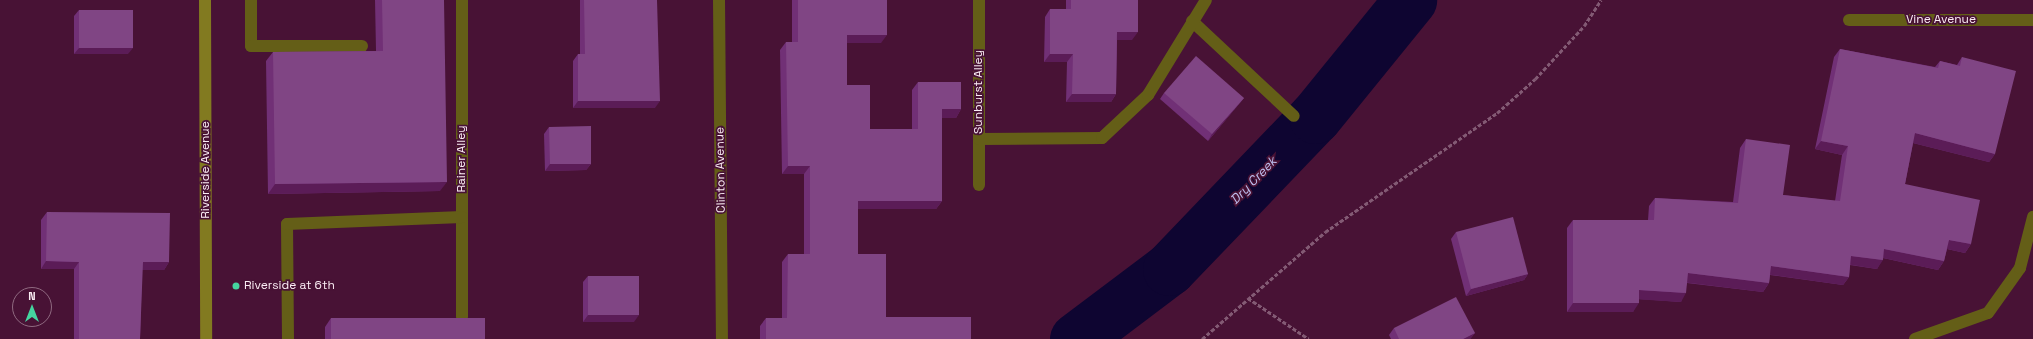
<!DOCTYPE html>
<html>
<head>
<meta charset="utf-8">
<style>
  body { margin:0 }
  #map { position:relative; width:2033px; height:339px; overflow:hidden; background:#481235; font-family:"Space Grotesk",sans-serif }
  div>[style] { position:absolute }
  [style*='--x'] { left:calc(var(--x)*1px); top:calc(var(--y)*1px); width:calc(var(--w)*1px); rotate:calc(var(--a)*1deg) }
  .river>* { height:53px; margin:-26.5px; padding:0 26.5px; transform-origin:26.5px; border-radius:26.5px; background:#0e0531 }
  .path>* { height:2.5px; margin-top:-1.25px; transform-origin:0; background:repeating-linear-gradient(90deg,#835a74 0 4px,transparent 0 6px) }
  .service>* { height:12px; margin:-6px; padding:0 6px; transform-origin:6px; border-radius:6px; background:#645e17 }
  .minor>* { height:12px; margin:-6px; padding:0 6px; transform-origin:6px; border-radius:6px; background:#645e17 }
  .secondary>* { height:12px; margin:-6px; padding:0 6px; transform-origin:6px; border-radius:6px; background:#827a20 }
  .wall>* { inset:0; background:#713076 }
  .shaded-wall>* { inset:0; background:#5b1c57 }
  .building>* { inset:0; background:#804584 }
  .dots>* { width:11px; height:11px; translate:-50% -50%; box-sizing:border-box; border:2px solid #481235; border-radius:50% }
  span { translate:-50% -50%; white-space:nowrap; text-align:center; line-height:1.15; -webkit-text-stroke:3.5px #481235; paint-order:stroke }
  .street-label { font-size:12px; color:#fbedf4 }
  .poi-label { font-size:12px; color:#fbedf4 }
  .left { translate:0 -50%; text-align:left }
  .water-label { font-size:13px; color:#bdbeee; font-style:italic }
  .north { position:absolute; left:12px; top:287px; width:40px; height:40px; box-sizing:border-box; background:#481235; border:1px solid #906a81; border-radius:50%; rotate:0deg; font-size:11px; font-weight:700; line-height:16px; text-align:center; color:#fbedf4 }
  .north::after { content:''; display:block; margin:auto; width:14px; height:18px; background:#45d49f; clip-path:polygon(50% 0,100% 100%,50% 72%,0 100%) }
</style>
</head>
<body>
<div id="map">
  <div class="river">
    <div style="--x:1076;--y:339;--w:116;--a:-37"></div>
    <div style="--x:1169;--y:269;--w:211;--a:-46.2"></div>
    <div style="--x:1315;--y:117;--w:151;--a:-50.9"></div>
  </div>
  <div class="path">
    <div style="--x:1248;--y:298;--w:73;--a:33.9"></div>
    <div style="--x:1202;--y:339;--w:163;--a:-41"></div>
    <div style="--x:1325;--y:232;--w:209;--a:-34.7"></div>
    <div style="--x:1497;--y:113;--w:51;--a:-41.8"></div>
    <div style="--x:1535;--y:79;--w:72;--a:-47.2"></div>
    <div style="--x:1584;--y:26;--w:31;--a:-57"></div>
  </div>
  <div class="service">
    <div style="--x:251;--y:0;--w:46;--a:90"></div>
    <div style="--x:251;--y:46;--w:111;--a:0"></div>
    <div style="--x:462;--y:0;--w:317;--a:90"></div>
    <div style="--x:979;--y:0;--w:185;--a:90"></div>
    <div style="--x:1192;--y:21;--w:139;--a:43"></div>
    <div style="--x:979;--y:139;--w:123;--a:-0.5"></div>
    <div style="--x:1102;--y:138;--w:63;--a:-43.1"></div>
    <div style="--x:1148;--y:95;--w:111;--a:-58.6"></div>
    <div style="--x:288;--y:339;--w:115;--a:-90.5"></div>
    <div style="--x:287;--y:224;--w:175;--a:-2.3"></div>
  </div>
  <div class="minor">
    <div style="--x:719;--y:0;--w:339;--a:89.5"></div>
    <div style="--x:1849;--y:20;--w:184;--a:0"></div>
    <div style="--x:1915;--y:339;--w:77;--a:-19.6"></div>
    <div style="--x:1988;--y:313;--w:55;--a:-54.6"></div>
    <div style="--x:2020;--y:268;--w:53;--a:-75.7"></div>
  </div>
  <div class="secondary">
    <div style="--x:205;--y:0;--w:339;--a:89.8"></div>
  </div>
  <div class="wall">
    <div style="clip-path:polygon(375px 0,444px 0,440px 191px,268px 194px,266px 61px,273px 52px,376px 51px)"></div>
    <div style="clip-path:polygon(580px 0,657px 0,655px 108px,573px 108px,573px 61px,578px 54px,580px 54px)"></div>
    <div style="clip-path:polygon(792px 0,887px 0,881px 43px,847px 43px,847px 85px,870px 129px,912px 129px,912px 90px,918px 82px,961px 109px,956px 118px,942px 118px,942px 201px,936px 209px,858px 209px,858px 254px,886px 317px,971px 339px,760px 339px,760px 326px,766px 318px,782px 318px,782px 262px,788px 254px,804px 254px,804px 174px,782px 174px,780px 50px,786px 42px,792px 42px)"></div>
    <div style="clip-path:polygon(1066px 0,1138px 0,1132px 40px,1117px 40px,1116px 94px,1111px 102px,1066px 102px,1067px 62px,1044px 62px,1045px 17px,1050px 9px,1066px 9px)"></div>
    <div style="clip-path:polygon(79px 10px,128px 54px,74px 54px,74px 16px)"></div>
    <div style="clip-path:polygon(1840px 49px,1935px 67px,1940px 61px,1957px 65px,1962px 57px,1995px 154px,1989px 162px,1913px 143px,1905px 184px,1971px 244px,1965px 253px,1947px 249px,1944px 261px,1938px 270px,1883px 258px,1877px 269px,1850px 265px,1849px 277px,1843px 285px,1770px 275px,1769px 283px,1763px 292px,1687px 283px,1681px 302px,1639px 299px,1633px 312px,1567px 312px,1567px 228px,1573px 220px,1648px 220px,1649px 206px,1655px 198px,1733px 202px,1740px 148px,1746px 139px,1783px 195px,1835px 201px,1842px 155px,1815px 149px,1834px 57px)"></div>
    <div style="clip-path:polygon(1164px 93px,1244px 98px,1239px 104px,1208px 141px,1160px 99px)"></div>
    <div style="clip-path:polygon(549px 127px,591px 164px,586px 170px,545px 171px,544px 134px)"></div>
    <div style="clip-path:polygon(47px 212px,169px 262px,164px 270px,142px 270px,140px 339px,74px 339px,74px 269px,41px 269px,41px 220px)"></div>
    <div style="clip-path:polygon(1456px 232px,1528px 274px,1524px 280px,1466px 296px,1451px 239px)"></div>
    <div style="clip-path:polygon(588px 276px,634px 322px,583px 322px,583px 282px)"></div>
    <div style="clip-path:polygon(331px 318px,485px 339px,325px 339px,325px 327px)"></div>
    <div style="clip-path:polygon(1394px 328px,1475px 333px,1470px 339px,1391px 339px,1389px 335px)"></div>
  </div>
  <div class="shaded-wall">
    <div style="clip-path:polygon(1117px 32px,1138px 32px,1132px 40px,1111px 40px)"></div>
    <div style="clip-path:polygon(847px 35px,887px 35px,881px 43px,842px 43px)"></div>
    <div style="clip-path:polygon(79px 48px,133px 48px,128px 54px,74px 54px)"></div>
    <div style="clip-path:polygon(1050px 54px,1073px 54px,1067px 62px,1044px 62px)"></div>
    <div style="clip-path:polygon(1072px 94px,1116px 94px,1111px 102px,1066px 102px)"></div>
    <div style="clip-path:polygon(1244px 98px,1239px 104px,1208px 141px,1212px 134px)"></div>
    <div style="clip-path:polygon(578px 101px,660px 101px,655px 108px,573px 108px)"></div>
    <div style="clip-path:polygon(942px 109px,961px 109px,956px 118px,936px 118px)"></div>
    <div style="clip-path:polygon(1915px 133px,1995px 154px,1989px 162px,1909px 142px)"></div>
    <div style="clip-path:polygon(1821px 141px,1848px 146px,1842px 155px,1815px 149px)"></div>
    <div style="clip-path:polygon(550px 164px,591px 164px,586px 170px,545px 171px)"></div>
    <div style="clip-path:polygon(788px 166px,810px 166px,804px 174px,782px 174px)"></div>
    <div style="clip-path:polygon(447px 182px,440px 191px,268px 194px,275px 184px)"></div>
    <div style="clip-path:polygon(858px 201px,942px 201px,936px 209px,853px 209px)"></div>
    <div style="clip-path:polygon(1949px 240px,1971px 244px,1965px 253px,1943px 248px)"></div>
    <div style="clip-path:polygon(1884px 249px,1944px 261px,1938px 270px,1879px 257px)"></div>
    <div style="clip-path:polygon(1851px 256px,1883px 260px,1877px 269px,1846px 264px)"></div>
    <div style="clip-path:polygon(46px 261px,79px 262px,74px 269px,41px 269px)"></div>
    <div style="clip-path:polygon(143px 262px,169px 262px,164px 270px,137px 270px)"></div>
    <div style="clip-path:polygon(1771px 266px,1849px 277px,1843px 285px,1765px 274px)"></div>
    <div style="clip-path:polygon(1688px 273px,1769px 283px,1763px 292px,1682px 282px)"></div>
    <div style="clip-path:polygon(1528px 274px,1524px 280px,1466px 296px,1471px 289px)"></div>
    <div style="clip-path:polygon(1639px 290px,1686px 293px,1681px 302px,1633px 299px)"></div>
    <div style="clip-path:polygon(1573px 303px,1639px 303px,1633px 312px,1567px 312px)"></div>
    <div style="clip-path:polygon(588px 315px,639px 315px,634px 322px,583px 322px)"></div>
    <div style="clip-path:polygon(1475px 333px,1470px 339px,1463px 339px)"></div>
  </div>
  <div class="building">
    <div style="clip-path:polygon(382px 0,444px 0,447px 182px,275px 184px,273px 52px,383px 51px)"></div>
    <div style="clip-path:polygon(584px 0,657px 0,660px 101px,578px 101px,578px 54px,585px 54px)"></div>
    <div style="clip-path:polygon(798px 0,887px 0,887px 35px,847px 35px,847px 85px,870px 85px,870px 129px,918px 129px,918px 82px,961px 82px,961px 109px,942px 109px,942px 201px,858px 201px,858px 254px,886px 254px,886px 317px,971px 317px,971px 339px,766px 339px,766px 318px,787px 318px,788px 254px,810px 254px,810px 166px,788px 166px,786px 42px,798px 42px)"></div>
    <div style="clip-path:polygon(1071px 0,1138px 0,1138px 32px,1117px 32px,1116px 94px,1072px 94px,1073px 54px,1050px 54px,1050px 9px,1071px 9px)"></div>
    <div style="clip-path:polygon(79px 10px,133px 10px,133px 48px,79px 48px)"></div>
    <div style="clip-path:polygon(1840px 49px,1938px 68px,1940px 61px,1960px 66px,1962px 57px,2016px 71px,1995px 154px,1915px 133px,1905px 184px,1980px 200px,1971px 244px,1949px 240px,1944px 261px,1884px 249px,1883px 260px,1851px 256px,1849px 277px,1771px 266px,1769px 283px,1688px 273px,1686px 293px,1639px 290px,1639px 303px,1573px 303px,1573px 220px,1654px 220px,1655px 198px,1738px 203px,1746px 139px,1790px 145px,1783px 195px,1840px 201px,1848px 146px,1821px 141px)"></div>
    <div style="clip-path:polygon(1196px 56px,1244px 98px,1212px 134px,1164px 93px)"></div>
    <div style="clip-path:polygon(591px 126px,591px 164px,550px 164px,549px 127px)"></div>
    <div style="clip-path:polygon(47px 212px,170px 213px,169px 262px,143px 262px,140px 339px,79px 339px,79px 262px,46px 261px)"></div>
    <div style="clip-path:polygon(1513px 217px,1528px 274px,1471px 289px,1456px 232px)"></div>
    <div style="clip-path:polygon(588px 276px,639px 276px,639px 315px,588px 315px)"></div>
    <div style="clip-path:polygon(1456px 297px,1475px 333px,1463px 339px,1399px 339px,1394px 328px)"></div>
    <div style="clip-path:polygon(331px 318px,485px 318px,485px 339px,331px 339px)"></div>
  </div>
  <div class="dots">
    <div style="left:236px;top:286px;background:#45d49f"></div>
  </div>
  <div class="street-label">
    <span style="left:1941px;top:20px">Vine Avenue</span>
    <span style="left:979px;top:92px;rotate:-90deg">Sunburst Alley</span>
    <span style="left:462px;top:159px;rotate:-90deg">Rainer Alley</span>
    <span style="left:206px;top:170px;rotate:-90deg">Riverside Avenue</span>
    <span style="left:721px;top:170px;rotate:-91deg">Clinton Avenue</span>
  </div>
  <div class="poi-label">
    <span class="left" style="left:244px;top:286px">Riverside at 6th</span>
  </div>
  <div class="water-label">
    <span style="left:1254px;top:181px;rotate:-46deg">Dry Creek</span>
  </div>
  <div class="north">N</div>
</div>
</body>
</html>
